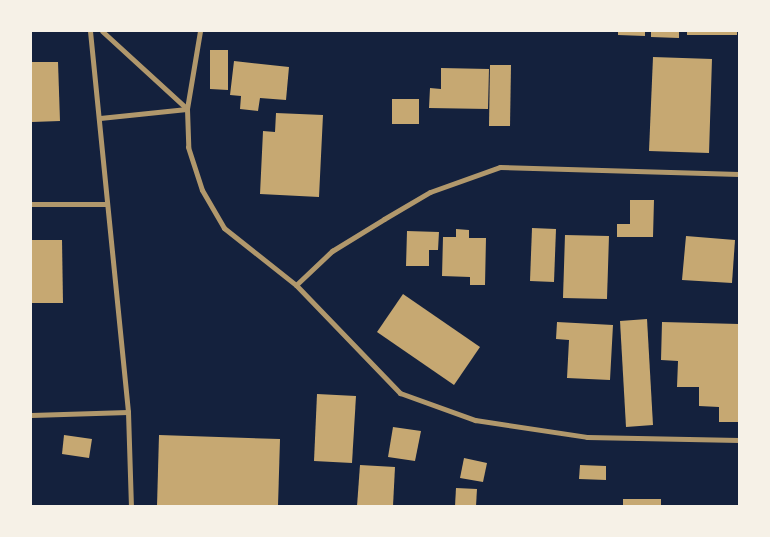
<!DOCTYPE html>
<html>
<head>
<meta charset="utf-8">
<style>
  body { margin:0 }
  #map { position:relative; width:770px; height:537px; overflow:hidden; background:#14213d; font-family:Karla,sans-serif }
  div>[style] { position:absolute }
  [style*='--x'] { left:calc(var(--x)*1px); top:calc(var(--y)*1px); width:calc(var(--w)*1px); rotate:calc(var(--a)*1deg) }
  .building>* { inset:0; background:#c6a872 }
  .minor>* { height:5px; margin:-2.5px; padding:0 2.5px; transform-origin:2.5px; border-radius:2.5px; background:#b1986c }
  span { translate:-50% -50%; white-space:nowrap; text-align:center; line-height:1.15; -webkit-text-stroke:5px #f6f1e7; paint-order:stroke }
  .frame { position:absolute; inset:0; border:32px solid #f6f1e7; pointer-events:none }
</style>
</head>
<body>
<div id="map">
  <div class="building">
    <div style="clip-path:polygon(618px 31px,645px 31px,645px 36px,618px 35px)"></div>
    <div style="clip-path:polygon(651px 31px,679px 31px,679px 38px,651px 37px)"></div>
    <div style="clip-path:polygon(687px 31px,737px 31px,737px 35px,687px 35px)"></div>
    <div style="clip-path:polygon(210px 50px,228px 50px,228px 90px,210px 89px)"></div>
    <div style="clip-path:polygon(653px 57px,712px 59px,709px 153px,649px 151px)"></div>
    <div style="clip-path:polygon(234px 61px,289px 67px,286px 100px,260px 98px,258px 111px,240px 109px,241px 96px,230px 95px)"></div>
    <div style="clip-path:polygon(31px 62px,58px 62px,60px 121px,32px 122px)"></div>
    <div style="clip-path:polygon(490px 65px,511px 65px,510px 126px,489px 126px)"></div>
    <div style="clip-path:polygon(441px 68px,489px 69px,488px 109px,429px 108px,430px 88px,441px 89px)"></div>
    <div style="clip-path:polygon(392px 99px,419px 99px,419px 124px,392px 124px)"></div>
    <div style="clip-path:polygon(276px 113px,323px 115px,319px 197px,260px 194px,263px 131px,275px 132px)"></div>
    <div style="clip-path:polygon(630px 200px,654px 200px,653px 237px,617px 237px,617px 224px,630px 224px)"></div>
    <div style="clip-path:polygon(532px 228px,556px 229px,554px 282px,530px 281px)"></div>
    <div style="clip-path:polygon(456px 229px,469px 230px,469px 238px,486px 238px,485px 285px,470px 285px,470px 277px,442px 276px,443px 237px,456px 237px)"></div>
    <div style="clip-path:polygon(407px 231px,439px 232px,438px 250px,429px 250px,429px 266px,406px 266px)"></div>
    <div style="clip-path:polygon(565px 235px,609px 236px,607px 299px,563px 298px)"></div>
    <div style="clip-path:polygon(686px 236px,735px 240px,732px 283px,682px 280px)"></div>
    <div style="clip-path:polygon(31px 240px,62px 240px,63px 303px,31px 303px)"></div>
    <div style="clip-path:polygon(403px 294px,480px 347px,454px 385px,377px 332px)"></div>
    <div style="clip-path:polygon(647px 319px,653px 425px,626px 427px,620px 321px)"></div>
    <div style="clip-path:polygon(557px 322px,613px 325px,610px 380px,567px 378px,569px 340px,556px 339px)"></div>
    <div style="clip-path:polygon(662px 322px,739px 324px,739px 422px,719px 422px,719px 407px,699px 406px,699px 387px,677px 387px,678px 361px,661px 360px)"></div>
    <div style="clip-path:polygon(317px 394px,356px 396px,352px 463px,314px 461px)"></div>
    <div style="clip-path:polygon(393px 427px,421px 431px,415px 461px,388px 457px)"></div>
    <div style="clip-path:polygon(64px 435px,92px 439px,89px 458px,62px 454px)"></div>
    <div style="clip-path:polygon(159px 435px,280px 439px,278px 506px,157px 506px)"></div>
    <div style="clip-path:polygon(464px 458px,487px 463px,483px 482px,460px 478px)"></div>
    <div style="clip-path:polygon(360px 465px,395px 467px,393px 506px,357px 506px)"></div>
    <div style="clip-path:polygon(580px 465px,606px 466px,606px 480px,579px 479px)"></div>
    <div style="clip-path:polygon(456px 488px,477px 489px,476px 506px,455px 506px)"></div>
    <div style="clip-path:polygon(623px 499px,661px 499px,661px 506px,623px 506px)"></div>
  </div>
  <div class="minor">
    <div style="--x:90;--y:31;--w:383;--a:84.3"></div>
    <div style="--x:128;--y:412;--w:94;--a:88.2"></div>
    <div style="--x:102;--y:31;--w:115;--a:42.5"></div>
    <div style="--x:200;--y:31;--w:79;--a:99.5"></div>
    <div style="--x:187;--y:109;--w:38;--a:88"></div>
    <div style="--x:188;--y:147;--w:45;--a:72"></div>
    <div style="--x:202;--y:190;--w:44;--a:59.9"></div>
    <div style="--x:224;--y:228;--w:92;--a:38.4"></div>
    <div style="--x:296;--y:285;--w:150;--a:46.1"></div>
    <div style="--x:400;--y:393;--w:80;--a:19.8"></div>
    <div style="--x:475;--y:420;--w:113;--a:8.6"></div>
    <div style="--x:587;--y:437;--w:152;--a:1.1"></div>
    <div style="--x:100;--y:118;--w:87;--a:-5.9"></div>
    <div style="--x:31;--y:204;--w:75;--a:0"></div>
    <div style="--x:296;--y:285;--w:50;--a:-43.4"></div>
    <div style="--x:332;--y:251;--w:61;--a:-31.6"></div>
    <div style="--x:384;--y:219;--w:53;--a:-30.4"></div>
    <div style="--x:430;--y:192;--w:74;--a:-19.7"></div>
    <div style="--x:500;--y:167;--w:239;--a:1.7"></div>
    <div style="--x:31;--y:415;--w:97;--a:-1.8"></div>
  </div>
  <div class="frame"></div>
</div>
</body>
</html>
